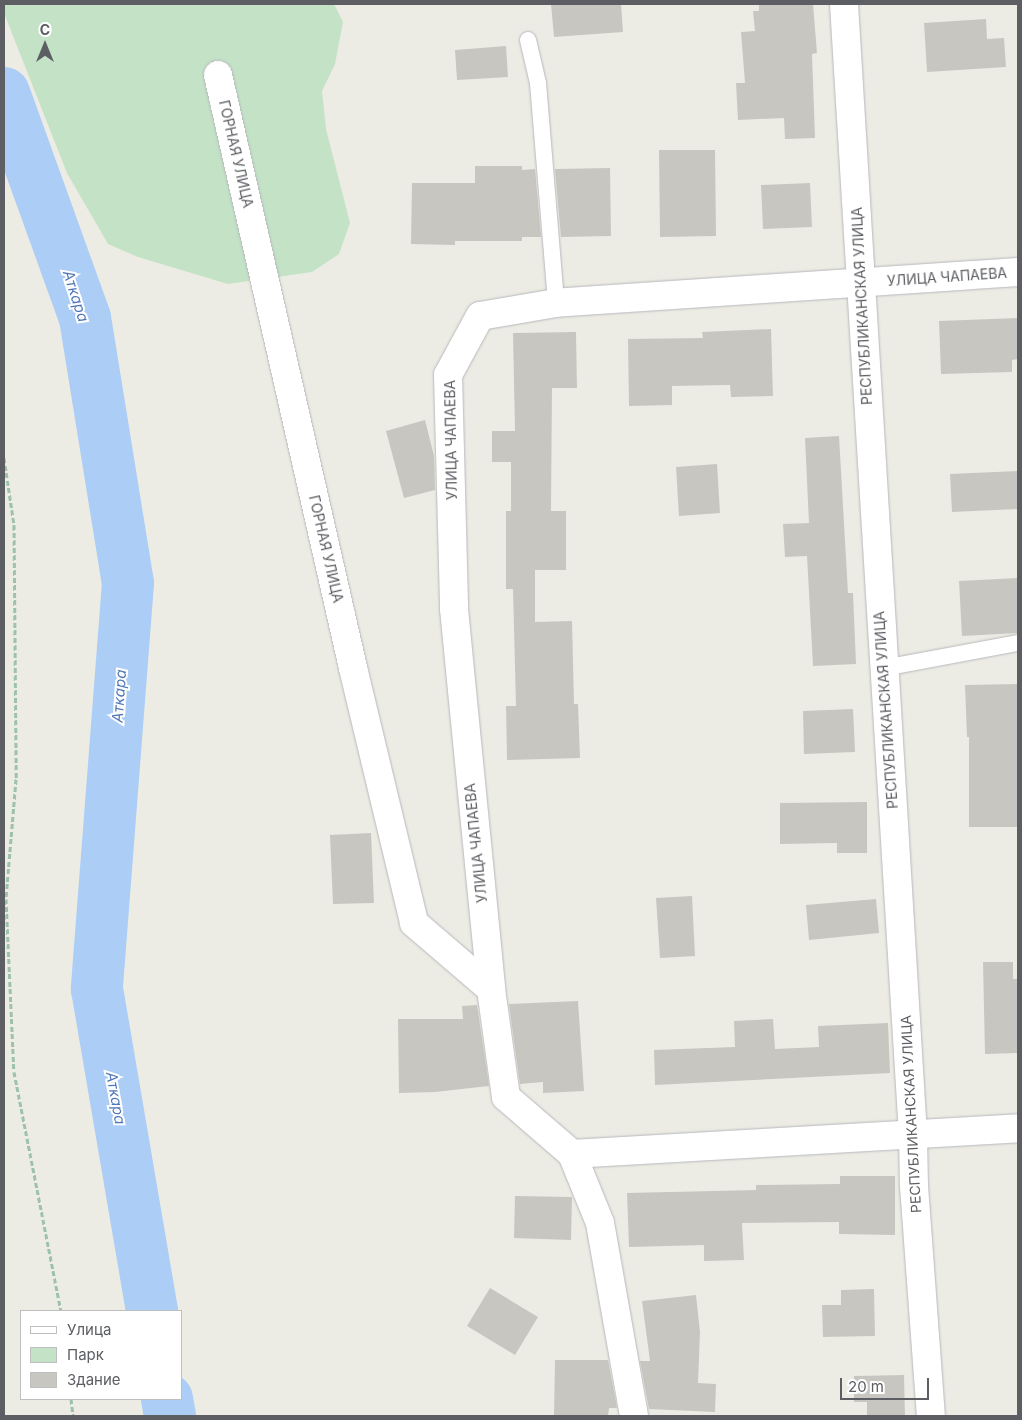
<!DOCTYPE html>
<html>
<head>
<meta charset="utf-8">
<style>
  body { margin:0 }
  #map { position:relative; width:1022px; height:1420px; overflow:hidden; background:#edece4; font-family:Inter,sans-serif }
  div>[style] { position:absolute }
  [style*='--x'] { left:calc(var(--x)*1px); top:calc(var(--y)*1px); width:calc(var(--w)*1px); rotate:calc(var(--a)*1deg) }
  .green>* { inset:0; background:#c3e2c6 }
  .river>* { height:52px; margin:-26px; padding:0 26px; transform-origin:26px; border-radius:26px; background:#abcdf6 }
  .building>* { inset:0; background:#c8c6c0 }
  .path>* { height:3px; margin-top:-1.5px; transform-origin:0; background:repeating-linear-gradient(90deg,#9cc2ab 0 5px,transparent 0 7.5px) }
  .roads { filter:drop-shadow(0 0 1px #b6b8bd) drop-shadow(0 0 1px #b6b8bd) }
  .lane>* { height:16px; margin:-8px; padding:0 8px; transform-origin:8px; border-radius:8px; background:#fff }
  .street>* { height:28px; margin:-14px; padding:0 14px; transform-origin:14px; border-radius:14px; background:#fff }
  .secondary>* { height:28px; margin:-14px; padding:0 14px; transform-origin:14px; border-radius:14px; background:#fff }
  span { translate:-50% -50%; white-space:nowrap; text-align:center; line-height:1.15; -webkit-text-stroke:4px #fff; paint-order:stroke }
  .street-label { font-size:14px; color:#5c5e63 }
  .water-label { font-size:15px; color:#5077b6; font-style:italic }
  .frame { position:absolute; inset:0; border:5px solid #5c5e63; pointer-events:none }
  .legend { position:absolute; left:20px; top:1310px; width:162px; height:90px; box-sizing:border-box; background:#fff; border:1px solid #bebfc1; margin:0; padding:6px 9px; list-style:none; font-size:15px; color:#5c5e63 }
  .legend li { display:flex; align-items:center; gap:10px; height:25px }
  .legend b { width:25px; border:1px solid #bebfc1 }
  .north { position:absolute; left:20px; top:20px; width:50px; height:50px; -webkit-text-stroke:4px #fff; paint-order:stroke; rotate:0deg; font-size:14px; font-weight:700; line-height:20px; text-align:center; color:#5c5e63 }
  .north::after { content:''; display:block; margin:auto; width:18px; height:22px; background:#5c5e63; clip-path:polygon(50% 0,100% 100%,50% 72%,0 100%) }
  .scale { position:absolute; left:840px; top:1378px; width:89px; height:22px; box-sizing:border-box; border:2px solid #5c5e63; border-top:0; padding-left:6px; font-size:15px; line-height:18px; white-space:nowrap; color:#5c5e63; -webkit-text-stroke:4px #fff; paint-order:stroke }
</style>
</head>
<body>
<div id="map">
  <div class="green">
    <div style="clip-path:polygon(4px 4px,334px 4px,343px 22px,335px 64px,322px 91px,326px 129px,350px 223px,339px 254px,312px 272px,228px 284px,138px 257px,108px 244px,67px 173px,4px 13px)"></div>
  </div>
  <div class="river">
    <div style="--x:4;--y:93;--w:239;--a:70.2"></div>
    <div style="--x:85;--y:318;--w:268;--a:80.8"></div>
    <div style="--x:128;--y:583;--w:407;--a:94.4"></div>
    <div style="--x:97;--y:989;--w:327;--a:80.3"></div>
    <div style="--x:167;--y:1399;--w:17;--a:80"></div>
  </div>
  <div class="building">
    <div style="clip-path:polygon(551px 4px,621px 4px,623px 32px,554px 37px)"></div>
    <div style="clip-path:polygon(759px 4px,813px 4px,817px 53px,812px 54px,815px 138px,785px 139px,784px 118px,738px 120px,736px 83px,745px 83px,741px 32px,755px 31px,753px 11px,759px 11px)"></div>
    <div style="clip-path:polygon(986px 19px,987px 39px,1004px 38px,1006px 67px,927px 72px,924px 23px)"></div>
    <div style="clip-path:polygon(506px 46px,508px 77px,457px 80px,455px 50px)"></div>
    <div style="clip-path:polygon(659px 150px,715px 150px,716px 236px,660px 237px)"></div>
    <div style="clip-path:polygon(475px 166px,522px 166px,522px 170px,535px 169px,541px 237px,522px 237px,522px 241px,455px 241px,455px 245px,411px 244px,412px 183px,475px 183px)"></div>
    <div style="clip-path:polygon(610px 168px,611px 236px,561px 237px,555px 169px)"></div>
    <div style="clip-path:polygon(810px 183px,812px 227px,763px 229px,761px 185px)"></div>
    <div style="clip-path:polygon(1018px 318px,1018px 359px,1012px 360px,1012px 372px,941px 374px,939px 321px)"></div>
    <div style="clip-path:polygon(771px 329px,773px 396px,731px 397px,730px 385px,672px 386px,672px 405px,629px 406px,628px 339px,703px 338px,702px 332px)"></div>
    <div style="clip-path:polygon(576px 332px,577px 388px,552px 388px,551px 511px,566px 511px,566px 570px,535px 570px,535px 622px,572px 621px,574px 704px,578px 704px,580px 758px,507px 760px,506px 706px,516px 706px,513px 589px,506px 589px,506px 511px,511px 511px,511px 462px,492px 462px,492px 431px,515px 431px,513px 333px)"></div>
    <div style="clip-path:polygon(425px 420px,434px 456px,435px 490px,404px 498px,386px 431px)"></div>
    <div style="clip-path:polygon(839px 436px,848px 593px,853px 593px,856px 664px,813px 666px,807px 556px,785px 557px,783px 524px,809px 523px,805px 438px)"></div>
    <div style="clip-path:polygon(717px 464px,720px 513px,679px 516px,676px 467px)"></div>
    <div style="clip-path:polygon(1018px 471px,1018px 509px,952px 512px,950px 474px)"></div>
    <div style="clip-path:polygon(1018px 578px,1018px 633px,962px 636px,959px 581px)"></div>
    <div style="clip-path:polygon(1018px 684px,1017px 827px,969px 827px,969px 737px,967px 737px,965px 685px)"></div>
    <div style="clip-path:polygon(853px 709px,855px 752px,804px 754px,803px 711px)"></div>
    <div style="clip-path:polygon(867px 802px,867px 853px,837px 853px,837px 843px,780px 844px,780px 803px)"></div>
    <div style="clip-path:polygon(371px 833px,374px 903px,333px 904px,330px 835px)"></div>
    <div style="clip-path:polygon(692px 896px,695px 956px,660px 958px,656px 898px)"></div>
    <div style="clip-path:polygon(876px 899px,879px 933px,809px 940px,806px 905px)"></div>
    <div style="clip-path:polygon(983px 962px,1013px 962px,1013px 979px,1018px 979px,1018px 1053px,985px 1054px)"></div>
    <div style="clip-path:polygon(578px 1001px,584px 1091px,543px 1093px,543px 1082px,520px 1084px,509px 1004px)"></div>
    <div style="clip-path:polygon(477px 1005px,489px 1086px,435px 1092px,399px 1093px,398px 1019px,463px 1019px,462px 1006px)"></div>
    <div style="clip-path:polygon(773px 1019px,775px 1049px,819px 1047px,818px 1026px,888px 1023px,890px 1073px,655px 1085px,654px 1050px,735px 1047px,734px 1021px)"></div>
    <div style="clip-path:polygon(840px 1176px,895px 1176px,895px 1235px,839px 1234px,839px 1222px,742px 1223px,744px 1260px,704px 1261px,704px 1245px,629px 1247px,627px 1193px,756px 1190px,756px 1185px,840px 1184px)"></div>
    <div style="clip-path:polygon(515px 1196px,572px 1197px,571px 1240px,514px 1238px)"></div>
    <div style="clip-path:polygon(490px 1288px,538px 1317px,515px 1355px,467px 1326px)"></div>
    <div style="clip-path:polygon(874px 1289px,875px 1336px,823px 1337px,822px 1305px,841px 1305px,841px 1290px)"></div>
    <div style="clip-path:polygon(696px 1295px,700px 1332px,698px 1383px,716px 1384px,715px 1412px,649px 1409px,640px 1361px,650px 1361px,642px 1301px)"></div>
    <div style="clip-path:polygon(555px 1360px,608px 1360px,617px 1408px,609px 1408px,608px 1416px,554px 1416px)"></div>
    <div style="clip-path:polygon(904px 1375px,905px 1416px,867px 1416px,867px 1402px,854px 1402px,854px 1376px)"></div>
  </div>
  <div class="path">
    <div style="--x:4;--y:458;--w:68;--a:81.5"></div>
    <div style="--x:14;--y:525;--w:254;--a:89.5"></div>
    <div style="--x:16;--y:779;--w:120;--a:94.8"></div>
    <div style="--x:6;--y:899;--w:173;--a:87.4"></div>
    <div style="--x:14;--y:1072;--w:244;--a:78.9"></div>
    <div style="--x:71;--y:1399;--w:17;--a:83"></div>
  </div>
  <div class="roads">
    <div class="lane">
      <div style="--x:528;--y:40;--w:44;--a:76.9"></div>
      <div style="--x:538;--y:83;--w:221;--a:85.3"></div>
      <div style="--x:884;--y:668;--w:136;--a:-10.6"></div>
    </div>
    <div class="street">
      <div style="--x:218;--y:75;--w:608;--a:77.17"></div>
      <div style="--x:353;--y:668;--w:262;--a:76.5"></div>
      <div style="--x:414;--y:923;--w:101;--a:40.6"></div>
      <div style="--x:1018;--y:272;--w:463;--a:176.2"></div>
      <div style="--x:556;--y:303;--w:77;--a:170.3"></div>
      <div style="--x:480;--y:316;--w:67;--a:118.5"></div>
      <div style="--x:448;--y:375;--w:234;--a:88.5"></div>
      <div style="--x:454;--y:609;--w:382;--a:84.4"></div>
      <div style="--x:491;--y:989;--w:109;--a:82.1"></div>
      <div style="--x:506;--y:1097;--w:87;--a:40.8"></div>
      <div style="--x:572;--y:1154;--w:447;--a:-3.3"></div>
      <div style="--x:572;--y:1154;--w:74;--a:67.9"></div>
      <div style="--x:600;--y:1223;--w:196;--a:80"></div>
    </div>
    <div class="secondary">
      <div style="--x:844;--y:4;--w:1134;--a:86.51"></div>
      <div style="--x:913;--y:1136;--w:50;--a:88.9"></div>
      <div style="--x:914;--y:1186;--w:231;--a:85.8"></div>
    </div>
  </div>
  <div class="street-label">
    <span style="left:236px;top:154px;rotate:77deg">ГОРНАЯ УЛИЦА</span>
    <span style="left:947px;top:277px;rotate:-4deg">УЛИЦА ЧАПАЕВА</span>
    <span style="left:862px;top:306px;rotate:-93deg">РЕСПУБЛИКАНСКАЯ УЛИЦА</span>
    <span style="left:451px;top:440px;rotate:-91deg">УЛИЦА ЧАПАЕВА</span>
    <span style="left:326px;top:549px;rotate:77deg">ГОРНАЯ УЛИЦА</span>
    <span style="left:886px;top:710px;rotate:-94deg">РЕСПУБЛИКАНСКАЯ УЛИЦА</span>
    <span style="left:476px;top:843px;rotate:-96deg">УЛИЦА ЧАПАЕВА</span>
    <span style="left:911px;top:1114px;rotate:-93deg">РЕСПУБЛИКАНСКАЯ УЛИЦА</span>
  </div>
  <div class="water-label">
    <span style="left:76px;top:296px;rotate:72deg">Аткара</span>
    <span style="left:119px;top:696px;rotate:-86deg">Аткара</span>
    <span style="left:116px;top:1098px;rotate:80deg">Аткара</span>
  </div>
  <div class="frame"></div>
  <ul class="legend">
  <li><b style="height:6px;background:#fff"></b>Улица</li>
  <li><b style="height:14px;background:#c3e2c6"></b>Парк</li>
  <li><b style="height:14px;background:#c8c6c0"></b>Здание</li>
  </ul>
  <div class="north">С</div>
  <div class="scale">20 m</div>
</div>
</body>
</html>
